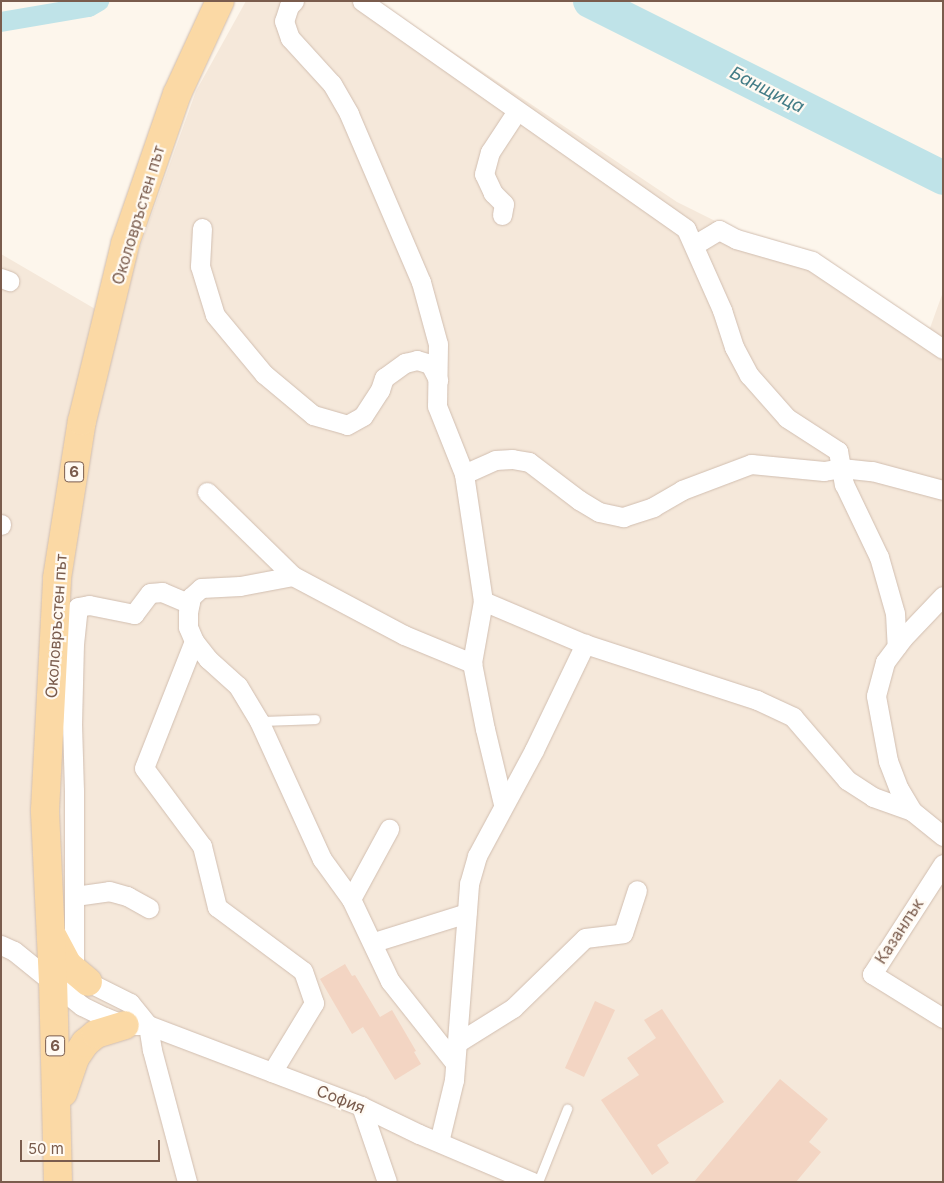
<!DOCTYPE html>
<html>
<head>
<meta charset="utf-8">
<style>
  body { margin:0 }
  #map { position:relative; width:944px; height:1183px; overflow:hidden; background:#fdf6ec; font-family:Inter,sans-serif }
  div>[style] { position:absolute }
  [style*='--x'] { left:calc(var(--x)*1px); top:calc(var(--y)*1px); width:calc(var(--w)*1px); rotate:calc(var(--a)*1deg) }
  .residential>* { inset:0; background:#f5e8da }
  .canal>* { height:20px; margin:-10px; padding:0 10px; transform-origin:10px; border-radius:10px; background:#bfe3e8 }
  .river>* { height:34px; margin:-17px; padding:0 17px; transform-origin:17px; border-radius:17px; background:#bfe3e8 }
  .building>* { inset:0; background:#f3d5c3 }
  .roads { filter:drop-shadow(0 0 1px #d1beb0) drop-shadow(0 0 1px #d1beb0) }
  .lane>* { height:9px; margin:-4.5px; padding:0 4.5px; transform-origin:4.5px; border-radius:4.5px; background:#fff }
  .street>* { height:19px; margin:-9.5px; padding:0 9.5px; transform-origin:9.5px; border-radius:9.5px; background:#fff }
  .primary>* { height:28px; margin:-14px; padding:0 14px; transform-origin:14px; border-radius:14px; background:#fbd9a5 }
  span { translate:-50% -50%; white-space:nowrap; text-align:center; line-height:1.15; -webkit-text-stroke:4.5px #fffaf3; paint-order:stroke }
  .shield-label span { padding:1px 4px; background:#fffaf3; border:1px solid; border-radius:4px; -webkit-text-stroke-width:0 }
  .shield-label { font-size:15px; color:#7a5c4d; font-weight:700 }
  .street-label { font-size:16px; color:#7a5c4d }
  .water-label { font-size:18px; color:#437c86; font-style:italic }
  .frame { position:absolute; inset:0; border:2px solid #7a5c4d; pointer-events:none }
  .scale { position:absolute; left:20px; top:1140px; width:140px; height:22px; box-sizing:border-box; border:2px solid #7a5c4d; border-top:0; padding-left:6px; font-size:15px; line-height:18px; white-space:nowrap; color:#7a5c4d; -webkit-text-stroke:4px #fffaf3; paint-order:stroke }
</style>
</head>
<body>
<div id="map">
  <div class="residential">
    <div style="clip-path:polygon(246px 1px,377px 1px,677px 202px,930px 328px,943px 292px,943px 1182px,1px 1182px,1px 254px,114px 320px,196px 91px)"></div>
  </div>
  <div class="canal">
    <div style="--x:1;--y:22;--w:89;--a:-9.7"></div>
    <div style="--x:89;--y:7;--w:12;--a:-31"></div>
  </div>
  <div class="river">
    <div style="--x:590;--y:1;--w:395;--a:26.6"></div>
  </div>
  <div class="building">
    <div style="clip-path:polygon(345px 964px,352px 976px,355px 975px,380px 1017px,392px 1010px,416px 1051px,414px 1052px,421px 1064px,395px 1080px,363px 1027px,352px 1034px,320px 979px)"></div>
    <div style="clip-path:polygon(595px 1001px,615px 1010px,584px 1077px,565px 1068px)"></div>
    <div style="clip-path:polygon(662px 1009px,724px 1102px,657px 1145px,669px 1163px,652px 1175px,601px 1100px,639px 1075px,627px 1058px,656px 1038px,644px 1020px)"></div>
    <div style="clip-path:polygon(780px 1079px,828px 1119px,809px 1142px,821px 1152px,796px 1182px,694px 1182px)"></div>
  </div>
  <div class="roads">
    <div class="lane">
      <div style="--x:259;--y:721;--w:56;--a:-2"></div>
      <div style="--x:538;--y:1182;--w:79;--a:-68.3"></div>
    </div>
    <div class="street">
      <div style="--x:294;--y:1;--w:7;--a:135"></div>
      <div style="--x:289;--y:6;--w:16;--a:108"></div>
      <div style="--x:284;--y:21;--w:18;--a:71"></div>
      <div style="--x:290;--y:38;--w:62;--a:47.6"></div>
      <div style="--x:332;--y:84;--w:34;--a:60"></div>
      <div style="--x:349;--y:114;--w:183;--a:66.8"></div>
      <div style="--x:421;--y:282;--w:64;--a:74.7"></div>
      <div style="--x:438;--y:344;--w:62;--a:90.9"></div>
      <div style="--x:437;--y:406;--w:73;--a:68.3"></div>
      <div style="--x:464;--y:474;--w:128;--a:81.5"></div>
      <div style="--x:483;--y:601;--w:63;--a:100.1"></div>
      <div style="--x:472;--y:663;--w:67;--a:78.9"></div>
      <div style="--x:485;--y:729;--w:77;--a:76.5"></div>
      <div style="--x:362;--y:1;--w:396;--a:35.1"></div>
      <div style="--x:686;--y:229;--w:89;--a:66"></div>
      <div style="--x:722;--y:310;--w:39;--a:72"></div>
      <div style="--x:734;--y:347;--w:32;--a:62"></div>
      <div style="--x:749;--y:375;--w:57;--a:48.5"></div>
      <div style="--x:787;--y:418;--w:61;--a:32.9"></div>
      <div style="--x:838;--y:451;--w:34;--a:80"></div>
      <div style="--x:844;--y:484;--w:81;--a:64.4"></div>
      <div style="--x:879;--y:557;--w:58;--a:74.1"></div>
      <div style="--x:895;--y:613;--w:33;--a:87"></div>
      <div style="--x:502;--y:215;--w:11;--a:-80"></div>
      <div style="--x:504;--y:204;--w:16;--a:-135"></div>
      <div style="--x:493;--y:193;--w:21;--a:-115"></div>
      <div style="--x:484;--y:174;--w:23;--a:-75"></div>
      <div style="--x:490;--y:152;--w:49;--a:-56.6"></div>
      <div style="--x:202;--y:228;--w:38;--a:93"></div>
      <div style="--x:200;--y:266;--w:51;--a:73"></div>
      <div style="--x:215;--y:315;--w:77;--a:50.3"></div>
      <div style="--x:264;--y:374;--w:64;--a:39.9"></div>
      <div style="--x:313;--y:415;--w:35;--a:16"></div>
      <div style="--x:347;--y:425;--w:18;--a:-29"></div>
      <div style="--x:363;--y:416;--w:31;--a:-57"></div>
      <div style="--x:380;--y:390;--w:13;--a:-72"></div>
      <div style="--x:384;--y:378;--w:26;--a:-36"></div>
      <div style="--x:405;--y:363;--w:12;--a:-14"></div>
      <div style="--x:417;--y:360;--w:14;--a:17"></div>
      <div style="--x:430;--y:364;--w:18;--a:63"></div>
      <div style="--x:694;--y:245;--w:29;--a:-31"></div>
      <div style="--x:719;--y:230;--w:19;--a:28"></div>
      <div style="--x:736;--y:239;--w:79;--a:16.1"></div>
      <div style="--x:812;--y:261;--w:158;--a:33.9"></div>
      <div style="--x:1;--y:278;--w:9;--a:21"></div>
      <div style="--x:464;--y:474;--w:34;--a:-24"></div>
      <div style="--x:495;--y:460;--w:17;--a:-3"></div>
      <div style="--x:512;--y:459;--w:17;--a:10"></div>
      <div style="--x:529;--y:462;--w:63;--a:37.2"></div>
      <div style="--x:579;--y:500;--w:23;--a:31"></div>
      <div style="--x:599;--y:512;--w:25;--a:12"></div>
      <div style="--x:623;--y:517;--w:32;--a:-18"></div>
      <div style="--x:653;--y:507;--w:34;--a:-30"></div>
      <div style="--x:682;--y:490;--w:74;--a:-20.6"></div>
      <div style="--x:751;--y:464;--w:73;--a:5.5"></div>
      <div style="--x:824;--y:471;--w:17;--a:-10"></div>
      <div style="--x:841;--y:468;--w:31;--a:6"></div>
      <div style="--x:872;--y:471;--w:73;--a:15"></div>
      <div style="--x:207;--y:492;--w:120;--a:44.3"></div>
      <div style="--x:293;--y:576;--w:126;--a:28"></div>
      <div style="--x:404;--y:635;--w:74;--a:22.4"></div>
      <div style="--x:1;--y:524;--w:1;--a:90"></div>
      <div style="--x:293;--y:576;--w:54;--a:169.3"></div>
      <div style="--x:240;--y:586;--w:39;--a:177"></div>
      <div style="--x:201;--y:588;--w:13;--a:138"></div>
      <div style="--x:191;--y:597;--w:15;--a:101"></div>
      <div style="--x:188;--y:612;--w:15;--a:90"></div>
      <div style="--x:188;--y:627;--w:15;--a:67"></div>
      <div style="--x:194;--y:641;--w:23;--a:52"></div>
      <div style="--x:208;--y:659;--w:40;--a:42"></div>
      <div style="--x:238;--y:686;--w:41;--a:59"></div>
      <div style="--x:259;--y:721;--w:152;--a:65.5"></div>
      <div style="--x:322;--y:859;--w:49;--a:54.1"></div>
      <div style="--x:351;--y:899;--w:91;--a:64.6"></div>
      <div style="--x:390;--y:981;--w:105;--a:51.6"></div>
      <div style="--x:943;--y:596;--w:58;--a:133.6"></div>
      <div style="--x:903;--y:638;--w:30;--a:127"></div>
      <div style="--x:885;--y:662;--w:35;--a:105"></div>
      <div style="--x:876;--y:696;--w:66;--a:79.5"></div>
      <div style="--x:888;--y:761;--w:30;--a:69"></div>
      <div style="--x:899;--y:789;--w:26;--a:59"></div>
      <div style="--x:912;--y:811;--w:40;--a:39"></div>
      <div style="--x:483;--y:601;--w:111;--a:22.9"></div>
      <div style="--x:585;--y:644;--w:181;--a:18"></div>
      <div style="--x:757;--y:700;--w:40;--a:25"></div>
      <div style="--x:793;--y:717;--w:83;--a:49.4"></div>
      <div style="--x:847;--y:780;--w:31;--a:33"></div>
      <div style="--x:873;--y:797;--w:41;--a:19.7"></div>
      <div style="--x:194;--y:641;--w:136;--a:111.5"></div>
      <div style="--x:144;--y:768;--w:97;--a:53.4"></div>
      <div style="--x:202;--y:846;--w:63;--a:76.2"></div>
      <div style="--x:217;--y:907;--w:107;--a:36.7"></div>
      <div style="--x:303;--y:971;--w:34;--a:71"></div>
      <div style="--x:314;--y:1003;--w:81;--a:121.3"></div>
      <div style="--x:943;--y:864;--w:131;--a:122.8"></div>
      <div style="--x:872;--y:974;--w:84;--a:31.8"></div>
      <div style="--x:75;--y:896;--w:34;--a:-8"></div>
      <div style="--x:109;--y:891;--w:19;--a:16"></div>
      <div style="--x:127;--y:896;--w:25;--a:29"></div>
      <div style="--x:351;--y:899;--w:80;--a:-61.5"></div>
      <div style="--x:374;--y:942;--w:97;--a:-17.3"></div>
      <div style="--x:1;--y:945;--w:14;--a:25"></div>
      <div style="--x:14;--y:951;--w:87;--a:39"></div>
      <div style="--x:82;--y:1006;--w:25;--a:26"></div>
      <div style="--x:105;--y:1017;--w:22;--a:22"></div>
      <div style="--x:125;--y:1025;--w:23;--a:0"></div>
      <div style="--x:148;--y:1025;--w:228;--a:20.8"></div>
      <div style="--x:361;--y:1106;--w:64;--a:25.8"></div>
      <div style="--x:419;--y:1134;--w:123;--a:23"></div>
      <div style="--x:74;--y:971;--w:180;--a:-90"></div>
      <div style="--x:74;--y:791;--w:66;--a:-91.7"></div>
      <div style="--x:72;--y:725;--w:81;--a:-88.6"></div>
      <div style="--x:74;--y:644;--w:37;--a:-84"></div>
      <div style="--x:78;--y:607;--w:11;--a:-10"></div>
      <div style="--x:89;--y:605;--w:46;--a:11.3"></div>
      <div style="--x:134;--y:614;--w:26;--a:-53"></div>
      <div style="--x:150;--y:593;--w:12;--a:-5"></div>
      <div style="--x:162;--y:592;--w:30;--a:23"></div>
      <div style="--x:76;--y:981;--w:12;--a:5"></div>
      <div style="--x:88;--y:982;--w:47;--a:26.6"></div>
      <div style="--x:130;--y:1003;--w:28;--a:51"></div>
      <div style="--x:148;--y:1025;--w:25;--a:81"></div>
      <div style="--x:152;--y:1050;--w:137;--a:75.1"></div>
      <div style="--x:457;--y:1043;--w:66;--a:-32"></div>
      <div style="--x:513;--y:1008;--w:100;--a:-44.2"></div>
      <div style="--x:585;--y:938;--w:38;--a:-7"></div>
      <div style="--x:623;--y:933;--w:45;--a:-72"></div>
      <div style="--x:361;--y:1106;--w:80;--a:71.1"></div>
      <div style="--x:439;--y:1142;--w:64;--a:-76.4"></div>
      <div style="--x:454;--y:1080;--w:197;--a:-85.6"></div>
      <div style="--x:469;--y:884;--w:29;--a:-74"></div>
      <div style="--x:477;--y:856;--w:120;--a:-61.7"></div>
      <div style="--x:534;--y:750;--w:118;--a:-64.3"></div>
    </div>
    <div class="primary">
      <div style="--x:53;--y:937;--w:32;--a:62"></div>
      <div style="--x:68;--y:965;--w:26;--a:40"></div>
      <div style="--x:63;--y:1093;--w:37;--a:-71"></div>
      <div style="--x:75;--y:1058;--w:18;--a:-56"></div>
      <div style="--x:85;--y:1043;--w:14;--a:-39"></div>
      <div style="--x:96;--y:1034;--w:30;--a:-17"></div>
      <div style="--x:58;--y:1182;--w:200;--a:-91.4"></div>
      <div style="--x:53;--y:982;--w:172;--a:-92.7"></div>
      <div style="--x:45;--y:810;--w:232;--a:-87"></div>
      <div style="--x:57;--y:578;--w:159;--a:-81"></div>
      <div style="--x:82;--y:421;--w:182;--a:-76.3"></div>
      <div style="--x:125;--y:244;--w:159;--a:-70.9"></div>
      <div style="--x:177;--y:94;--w:102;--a:-65.2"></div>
    </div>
  </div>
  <div class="shield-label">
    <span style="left:74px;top:472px">6</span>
    <span style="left:55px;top:1046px">6</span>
  </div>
  <div class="street-label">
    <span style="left:138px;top:215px;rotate:-73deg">Околовръстен път</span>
    <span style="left:56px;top:626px;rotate:-86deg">Околовръстен път</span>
    <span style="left:899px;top:931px;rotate:-57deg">Казанлък</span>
    <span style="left:341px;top:1099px;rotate:22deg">София</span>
  </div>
  <div class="water-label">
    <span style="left:767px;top:90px;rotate:27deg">Банщица</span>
  </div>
  <div class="frame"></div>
  <div class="scale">50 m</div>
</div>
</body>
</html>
